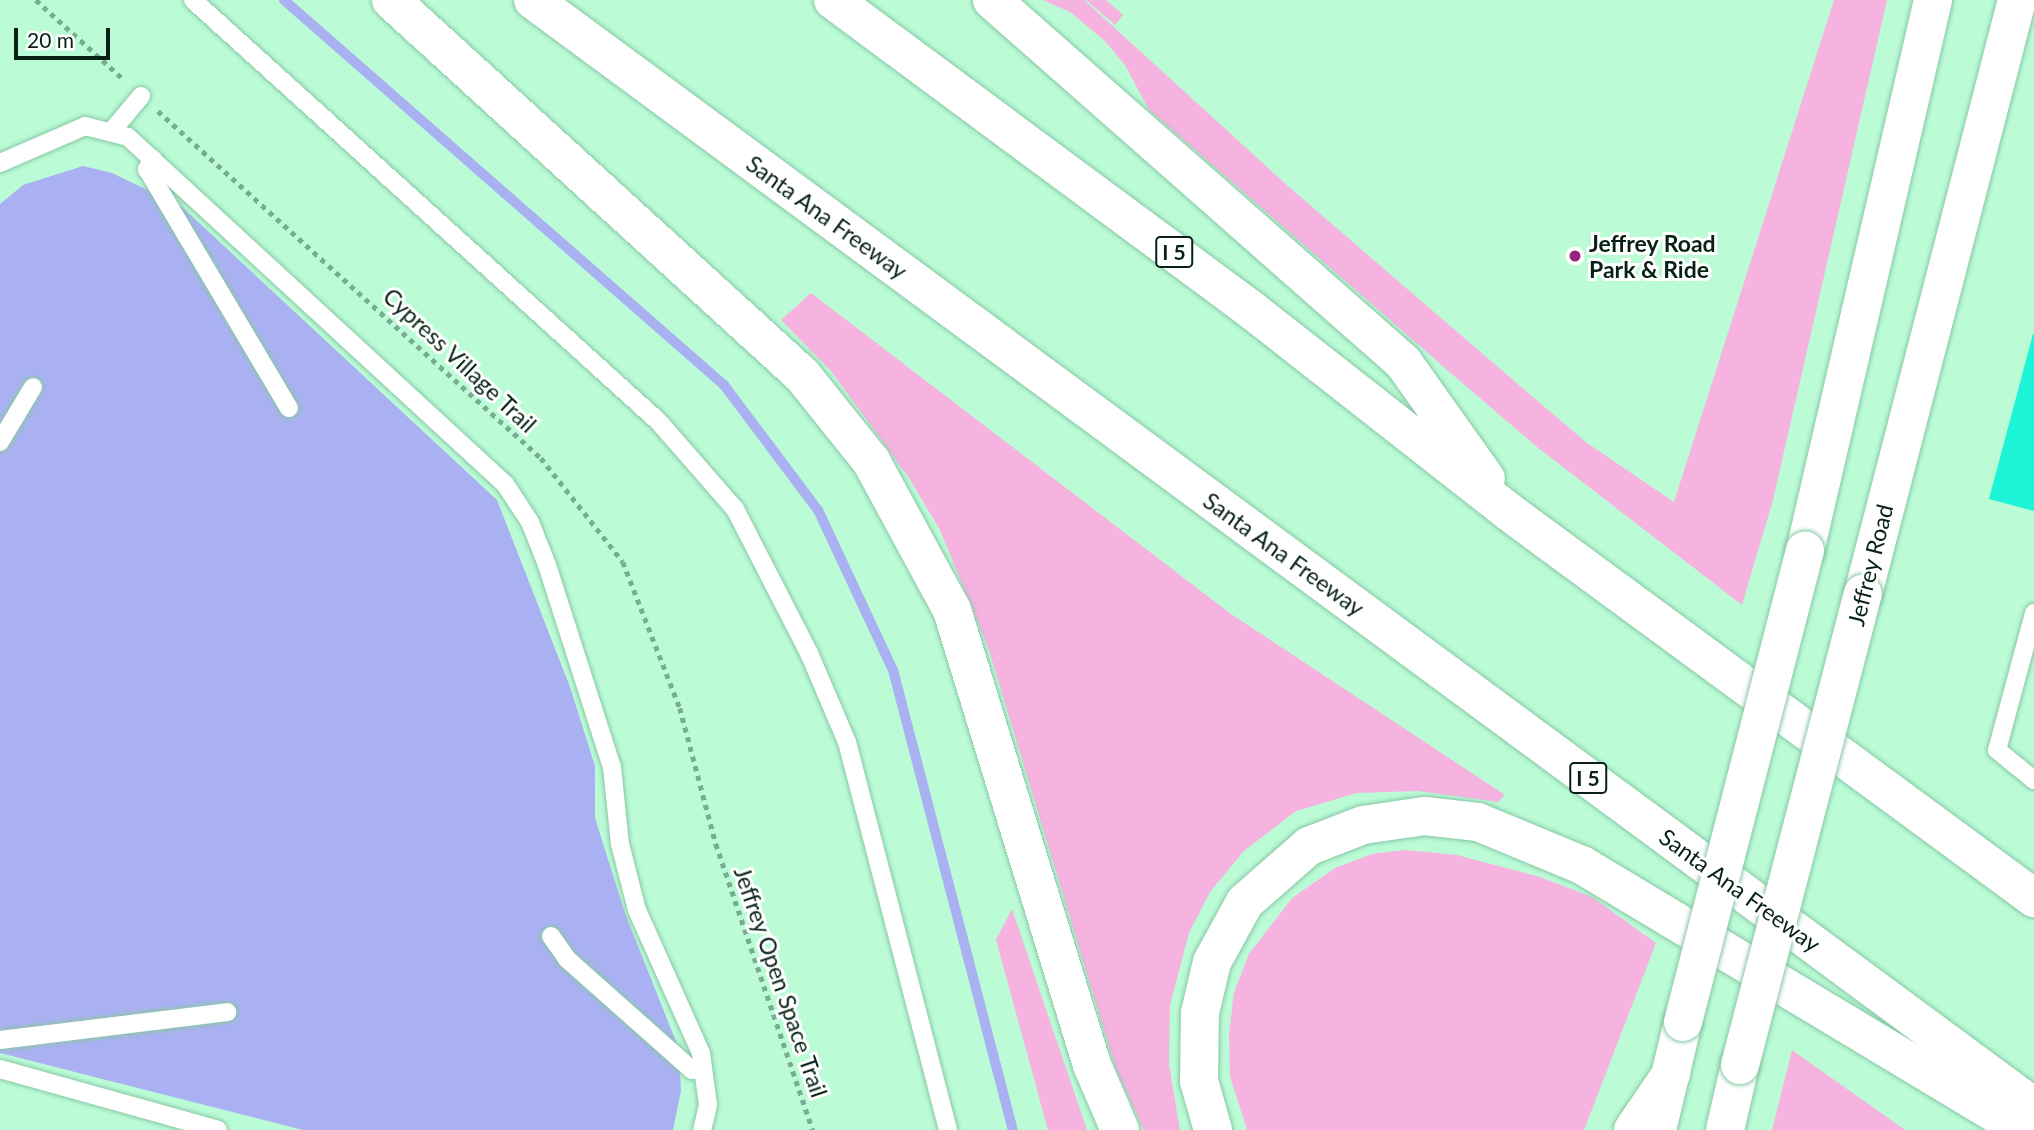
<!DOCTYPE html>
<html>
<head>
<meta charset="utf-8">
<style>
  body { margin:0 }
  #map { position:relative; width:2034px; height:1130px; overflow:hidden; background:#bbfcd7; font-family:Lato,sans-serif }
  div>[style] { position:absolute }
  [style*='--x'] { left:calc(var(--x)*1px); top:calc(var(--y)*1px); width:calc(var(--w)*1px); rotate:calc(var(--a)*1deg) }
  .green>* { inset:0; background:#f6b3e0 }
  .water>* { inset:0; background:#aab1f2 }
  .stream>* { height:10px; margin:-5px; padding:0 5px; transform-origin:5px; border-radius:5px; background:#aab1f2 }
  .building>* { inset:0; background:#1df4d7 }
  .path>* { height:4.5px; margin-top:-2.25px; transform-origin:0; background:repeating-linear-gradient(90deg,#7aac90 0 5px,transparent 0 10px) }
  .roads { filter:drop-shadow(0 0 2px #88c7a4) drop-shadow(0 0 2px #88c7a4) }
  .service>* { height:18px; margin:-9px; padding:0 9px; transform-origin:9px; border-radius:9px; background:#fff }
  .primary>* { height:38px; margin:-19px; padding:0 19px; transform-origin:19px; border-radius:19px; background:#fff }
  .motorway>* { height:38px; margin:-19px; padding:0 19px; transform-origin:19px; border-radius:19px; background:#fff }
  .bridges { filter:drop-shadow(0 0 2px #88c7a4) drop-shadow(0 0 2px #88c7a4) }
  .primary-bridge>* { height:38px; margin:-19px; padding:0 19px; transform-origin:19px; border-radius:19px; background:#fff }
  .dots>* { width:19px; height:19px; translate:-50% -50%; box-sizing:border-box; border:4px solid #fff; border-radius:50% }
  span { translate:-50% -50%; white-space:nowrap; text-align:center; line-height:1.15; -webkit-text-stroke:6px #fff; paint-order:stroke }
  .shield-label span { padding:2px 5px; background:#fff; border:2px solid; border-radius:5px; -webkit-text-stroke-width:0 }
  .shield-label { font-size:21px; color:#072115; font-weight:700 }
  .street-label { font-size:23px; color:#072115 }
  .poi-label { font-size:23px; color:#072115; font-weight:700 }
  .left { translate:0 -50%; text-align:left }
  .scale { position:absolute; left:14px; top:28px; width:96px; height:32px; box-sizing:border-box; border:4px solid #072115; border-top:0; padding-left:9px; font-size:21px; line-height:24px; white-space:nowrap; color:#072115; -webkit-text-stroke:5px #fff; paint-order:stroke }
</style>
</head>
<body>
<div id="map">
  <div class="green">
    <div style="clip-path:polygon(1043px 0,1084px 0,1289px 187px,1520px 386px,1587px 443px,1674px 502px,1834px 0,1887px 0,1773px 500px,1742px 605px,1537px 447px,1460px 381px,1149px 110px,1125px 65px,1105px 41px,1070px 12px)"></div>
    <div style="clip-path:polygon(1086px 0,1106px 0,1123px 15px,1115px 25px)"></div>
    <div style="clip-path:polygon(811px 293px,1231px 614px,1505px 795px,1498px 802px,1418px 791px,1357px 793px,1296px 811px,1244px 851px,1210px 892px,1189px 933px,1170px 1005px,1169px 1064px,1180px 1130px,1144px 1130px,1116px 1070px,989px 650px,940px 530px,909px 478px,831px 371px,781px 320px)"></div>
    <div style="clip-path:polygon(1405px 850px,1457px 855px,1540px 877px,1592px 897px,1656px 943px,1584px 1130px,1247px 1130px,1230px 1076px,1229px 1034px,1234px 992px,1249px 954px,1292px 898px,1335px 868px,1372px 854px)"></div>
    <div style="clip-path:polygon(1012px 909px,1087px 1130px,1048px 1130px,996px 940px)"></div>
    <div style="clip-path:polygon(1792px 1050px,1905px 1130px,1772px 1130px)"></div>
  </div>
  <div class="water">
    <div style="clip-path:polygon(83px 166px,112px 173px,181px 206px,497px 500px,570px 687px,595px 766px,595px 818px,626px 916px,679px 1049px,681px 1091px,673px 1130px,303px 1130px,0 1053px,0 204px,23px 185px)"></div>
  </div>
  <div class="stream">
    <div style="--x:284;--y:0;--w:585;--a:41.19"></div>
    <div style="--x:724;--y:385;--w:156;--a:53.1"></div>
    <div style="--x:818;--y:510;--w:177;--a:64.9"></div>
    <div style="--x:893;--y:670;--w:475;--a:75.4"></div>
  </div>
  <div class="building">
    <div style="clip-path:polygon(2033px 334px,2034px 334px,2034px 511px,1989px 499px)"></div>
  </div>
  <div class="path">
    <div style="--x:36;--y:0;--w:118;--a:42.2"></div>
    <div style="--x:158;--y:111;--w:517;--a:42.18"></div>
    <div style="--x:541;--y:458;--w:132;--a:51.7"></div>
    <div style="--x:623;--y:562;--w:157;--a:68.7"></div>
    <div style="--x:680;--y:708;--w:141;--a:75.2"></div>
    <div style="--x:716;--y:844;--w:302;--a:71.3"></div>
  </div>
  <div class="roads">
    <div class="service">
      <div style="--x:193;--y:0;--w:629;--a:42.16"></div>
      <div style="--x:659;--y:422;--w:116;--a:48.9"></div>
      <div style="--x:735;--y:509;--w:162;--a:62.8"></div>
      <div style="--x:809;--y:653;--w:97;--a:66.9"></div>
      <div style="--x:847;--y:742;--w:401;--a:75.4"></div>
      <div style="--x:111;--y:132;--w:47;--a:-50.2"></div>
      <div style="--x:153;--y:159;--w:12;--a:121"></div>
      <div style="--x:147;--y:169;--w:278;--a:59.3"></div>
      <div style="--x:0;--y:163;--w:93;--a:-23.5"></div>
      <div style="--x:85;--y:126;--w:44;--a:14.3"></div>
      <div style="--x:128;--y:137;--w:512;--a:42.63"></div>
      <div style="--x:505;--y:484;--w:45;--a:56.7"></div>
      <div style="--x:530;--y:522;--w:46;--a:68.4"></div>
      <div style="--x:547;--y:565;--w:212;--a:72.2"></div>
      <div style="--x:612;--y:767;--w:77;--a:84.1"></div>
      <div style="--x:620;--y:844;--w:68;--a:75.6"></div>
      <div style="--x:637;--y:910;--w:157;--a:65.9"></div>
      <div style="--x:701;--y:1053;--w:52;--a:82.3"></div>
      <div style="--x:708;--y:1105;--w:26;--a:103"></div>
      <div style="--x:0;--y:442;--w:64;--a:-59"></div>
      <div style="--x:2034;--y:613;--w:142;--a:105.1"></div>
      <div style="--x:1997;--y:750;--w:48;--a:39"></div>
      <div style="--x:551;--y:936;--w:28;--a:55"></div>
      <div style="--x:567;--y:959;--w:167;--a:41.6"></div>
      <div style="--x:692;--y:1070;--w:11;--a:0"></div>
      <div style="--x:0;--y:1040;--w:229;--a:-7"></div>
      <div style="--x:0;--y:1069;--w:226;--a:15.6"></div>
    </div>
    <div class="primary">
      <div style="--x:1805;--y:551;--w:566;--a:-76.92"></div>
      <div style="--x:1863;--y:594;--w:614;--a:-75.47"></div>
      <div style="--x:1657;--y:1130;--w:111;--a:-76.5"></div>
      <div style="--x:1725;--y:1130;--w:67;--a:-77"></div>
    </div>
    <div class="motorway">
      <div style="--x:391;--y:0;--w:556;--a:42.38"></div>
      <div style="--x:802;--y:375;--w:110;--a:51.3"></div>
      <div style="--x:871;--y:461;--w:170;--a:61.5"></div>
      <div style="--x:952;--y:610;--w:476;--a:72.9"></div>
      <div style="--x:1092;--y:1065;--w:71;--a:66.7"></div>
      <div style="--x:533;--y:0;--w:1865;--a:36.41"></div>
      <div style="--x:833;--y:0;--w:518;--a:36.52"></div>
      <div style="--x:1249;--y:308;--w:330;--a:38.1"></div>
      <div style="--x:1509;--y:512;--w:652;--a:36.32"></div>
      <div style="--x:992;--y:0;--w:548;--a:41.37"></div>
      <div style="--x:1403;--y:362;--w:143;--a:54.6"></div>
      <div style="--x:1213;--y:1130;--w:51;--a:-105.9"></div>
      <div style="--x:1199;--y:1081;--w:68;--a:-89.2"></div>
      <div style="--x:1200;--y:1013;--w:52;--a:-76.8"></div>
      <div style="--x:1212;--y:962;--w:68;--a:-61.2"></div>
      <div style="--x:1245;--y:902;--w:85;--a:-41.2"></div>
      <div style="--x:1309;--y:846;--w:58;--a:-21.3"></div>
      <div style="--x:1363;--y:825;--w:63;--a:-8.3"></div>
      <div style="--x:1425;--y:816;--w:53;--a:6.5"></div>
      <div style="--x:1478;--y:822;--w:113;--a:22.5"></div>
      <div style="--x:1582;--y:865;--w:514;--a:31"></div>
      <div style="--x:1633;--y:1130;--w:68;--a:-55.8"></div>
    </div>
  </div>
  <div class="bridges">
    <div class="primary-bridge">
      <div style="--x:1683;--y:1022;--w:487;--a:-75.5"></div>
      <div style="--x:1740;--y:1065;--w:487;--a:-75.4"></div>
    </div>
  </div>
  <div class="dots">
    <div style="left:1575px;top:256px;background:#99227d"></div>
  </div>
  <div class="shield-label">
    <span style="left:1174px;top:252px">I 5</span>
    <span style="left:1588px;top:778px">I 5</span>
  </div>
  <div class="street-label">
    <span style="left:827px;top:217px;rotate:36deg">Santa Ana Freeway</span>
    <span style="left:460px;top:360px;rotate:43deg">Cypress Village Trail</span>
    <span style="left:1284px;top:554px;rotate:36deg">Santa Ana Freeway</span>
    <span style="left:1870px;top:565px;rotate:-76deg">Jeffrey Road</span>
    <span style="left:1740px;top:890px;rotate:36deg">Santa Ana Freeway</span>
    <span style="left:781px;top:982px;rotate:71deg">Jeffrey Open Space Trail</span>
  </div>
  <div class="poi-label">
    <span class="left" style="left:1589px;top:256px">Jeffrey Road<br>Park &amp; Ride</span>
  </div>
  <div class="scale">20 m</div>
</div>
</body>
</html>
